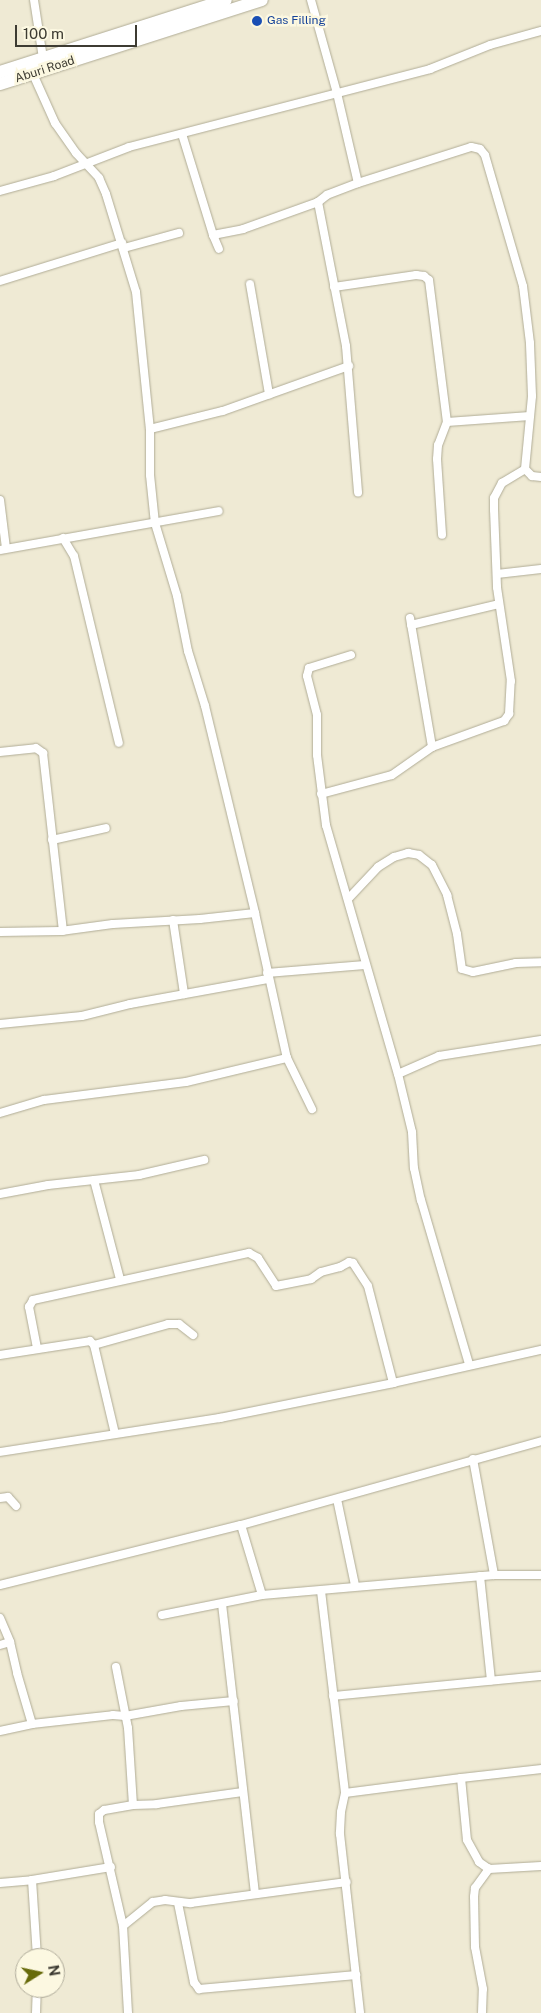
<!DOCTYPE html>
<html>
<head>
<meta charset="utf-8">
<style>
  body { margin:0 }
  #map { position:relative; width:541px; height:2013px; overflow:hidden; background:#efead4; font-family:"Public Sans",sans-serif }
  div>[style] { position:absolute }
  [style*='--x'] { left:calc(var(--x)*1px); top:calc(var(--y)*1px); width:calc(var(--w)*1px); rotate:calc(var(--a)*1deg) }
  .roads { filter:drop-shadow(0 0 1px #b0ac96) drop-shadow(0 0 1px #b0ac96) }
  .minor>* { height:8px; margin:-4px; padding:0 4px; transform-origin:4px; border-radius:4px; background:#fff }
  .trunk>* { height:12px; margin:-6px; padding:0 6px; transform-origin:6px; border-radius:6px; background:#fff }
  .dots>* { width:14px; height:14px; translate:-50% -50%; box-sizing:border-box; border:2px solid #fcf8e1; border-radius:50% }
  span { translate:-50% -50%; white-space:nowrap; text-align:center; line-height:1.15; -webkit-text-stroke:5px #fcf8e1; paint-order:stroke }
  .transit-label { font-size:12px; color:#164399 }
  .left { translate:0 -50%; text-align:left }
  .street-label { font-size:12px; color:#3d3b32 }
  .north { position:absolute; left:15px; top:1948px; width:50px; height:50px; box-sizing:border-box; background:#fcf8e1; border:1px solid #b0ac9b; border-radius:50%; rotate:80deg; font-size:14px; font-weight:700; line-height:20px; text-align:center; color:#3d3b32 }
  .north::after { content:''; display:block; margin:auto; width:18px; height:22px; background:#676a0a; clip-path:polygon(50% 0,100% 100%,50% 72%,0 100%) }
  .scale { position:absolute; left:15px; top:25px; width:122px; height:22px; box-sizing:border-box; border:2px solid #3d3b32; border-top:0; padding-left:6px; font-size:15px; line-height:18px; white-space:nowrap; color:#3d3b32; -webkit-text-stroke:4px #fcf8e1; paint-order:stroke }
</style>
</head>
<body>
<div id="map">
  <div class="roads">
    <div class="minor">
      <div style="--x:34;--y:0;--w:59;--a:81.2"></div>
      <div style="--x:311;--y:0;--w:97;--a:74.4"></div>
      <div style="--x:337;--y:93;--w:92;--a:76.9"></div>
      <div style="--x:33;--y:74;--w:54;--a:65.8"></div>
      <div style="--x:55;--y:123;--w:37;--a:55"></div>
      <div style="--x:76;--y:153;--w:34;--a:47"></div>
      <div style="--x:99;--y:178;--w:17;--a:66"></div>
      <div style="--x:106;--y:194;--w:102;--a:73"></div>
      <div style="--x:136;--y:292;--w:138;--a:84.2"></div>
      <div style="--x:150;--y:429;--w:46;--a:90"></div>
      <div style="--x:150;--y:475;--w:48;--a:84.1"></div>
      <div style="--x:155;--y:523;--w:76;--a:73.2"></div>
      <div style="--x:177;--y:596;--w:56;--a:78.7"></div>
      <div style="--x:188;--y:651;--w:58;--a:72.8"></div>
      <div style="--x:205;--y:706;--w:213;--a:76.4"></div>
      <div style="--x:255;--y:913;--w:148;--a:77.6"></div>
      <div style="--x:287;--y:1058;--w:57;--a:63.9"></div>
      <div style="--x:182;--y:134;--w:106;--a:72.9"></div>
      <div style="--x:213;--y:235;--w:15;--a:67"></div>
      <div style="--x:0;--y:191;--w:56;--a:-15.5"></div>
      <div style="--x:54;--y:176;--w:80;--a:-21.1"></div>
      <div style="--x:129;--y:147;--w:311;--a:-14.5"></div>
      <div style="--x:430;--y:69;--w:65;--a:-21.8"></div>
      <div style="--x:490;--y:45;--w:53;--a:-15.4"></div>
      <div style="--x:213;--y:235;--w:31;--a:-11"></div>
      <div style="--x:243;--y:229;--w:80;--a:-19.8"></div>
      <div style="--x:124;--y:248;--w:57;--a:-15.3"></div>
      <div style="--x:0;--y:281;--w:128;--a:-17.3"></div>
      <div style="--x:250;--y:284;--w:112;--a:80.2"></div>
      <div style="--x:334;--y:287;--w:83;--a:-8.3"></div>
      <div style="--x:416;--y:275;--w:8;--a:7"></div>
      <div style="--x:424;--y:276;--w:6;--a:39"></div>
      <div style="--x:429;--y:280;--w:143;--a:82.8"></div>
      <div style="--x:447;--y:422;--w:25;--a:111"></div>
      <div style="--x:438;--y:445;--w:14;--a:94"></div>
      <div style="--x:437;--y:459;--w:76;--a:86.2"></div>
      <div style="--x:447;--y:422;--w:83;--a:-4.1"></div>
      <div style="--x:150;--y:429;--w:75;--a:-13.9"></div>
      <div style="--x:223;--y:411;--w:134;--a:-19.7"></div>
      <div style="--x:525;--y:469;--w:10;--a:45"></div>
      <div style="--x:532;--y:476;--w:9;--a:6"></div>
      <div style="--x:0;--y:500;--w:48;--a:82.9"></div>
      <div style="--x:63;--y:538;--w:21;--a:59"></div>
      <div style="--x:74;--y:556;--w:192;--a:76.5"></div>
      <div style="--x:0;--y:550;--w:222;--a:-10.1"></div>
      <div style="--x:497;--y:574;--w:44;--a:-6.5"></div>
      <div style="--x:410;--y:618;--w:131;--a:80.3"></div>
      <div style="--x:411;--y:625;--w:90;--a:-13.4"></div>
      <div style="--x:351;--y:655;--w:44;--a:162.8"></div>
      <div style="--x:309;--y:668;--w:8;--a:104"></div>
      <div style="--x:307;--y:676;--w:40;--a:75.6"></div>
      <div style="--x:317;--y:715;--w:40;--a:90"></div>
      <div style="--x:317;--y:755;--w:71;--a:82.7"></div>
      <div style="--x:326;--y:825;--w:259;--a:73.9"></div>
      <div style="--x:398;--y:1074;--w:60;--a:76.4"></div>
      <div style="--x:412;--y:1132;--w:36;--a:87"></div>
      <div style="--x:414;--y:1168;--w:33;--a:78"></div>
      <div style="--x:421;--y:1200;--w:171;--a:73.7"></div>
      <div style="--x:0;--y:752;--w:36;--a:-6"></div>
      <div style="--x:36;--y:748;--w:9;--a:36"></div>
      <div style="--x:43;--y:753;--w:179;--a:83.6"></div>
      <div style="--x:321;--y:794;--w:73;--a:-15"></div>
      <div style="--x:392;--y:775;--w:49;--a:-35"></div>
      <div style="--x:432;--y:747;--w:77;--a:-19.9"></div>
      <div style="--x:504;--y:721;--w:9;--a:-54"></div>
      <div style="--x:509;--y:714;--w:33;--a:-87"></div>
      <div style="--x:511;--y:681;--w:95;--a:-98.5"></div>
      <div style="--x:497;--y:587;--w:77;--a:-92.2"></div>
      <div style="--x:494;--y:510;--w:12;--a:-90"></div>
      <div style="--x:494;--y:498;--w:17;--a:-62"></div>
      <div style="--x:502;--y:483;--w:27;--a:-31"></div>
      <div style="--x:525;--y:469;--w:73;--a:-84.5"></div>
      <div style="--x:532;--y:396;--w:53;--a:-92.2"></div>
      <div style="--x:530;--y:343;--w:57;--a:-97"></div>
      <div style="--x:523;--y:286;--w:136;--a:-106.2"></div>
      <div style="--x:485;--y:155;--w:8;--a:-130"></div>
      <div style="--x:480;--y:149;--w:9;--a:-167"></div>
      <div style="--x:471;--y:147;--w:119;--a:162.3"></div>
      <div style="--x:358;--y:183;--w:33;--a:159"></div>
      <div style="--x:327;--y:195;--w:11;--a:142"></div>
      <div style="--x:318;--y:202;--w:147;--a:79"></div>
      <div style="--x:346;--y:346;--w:147;--a:85.3"></div>
      <div style="--x:52;--y:840;--w:55;--a:-12.5"></div>
      <div style="--x:348;--y:899;--w:44;--a:-46.8"></div>
      <div style="--x:378;--y:867;--w:19;--a:-32"></div>
      <div style="--x:394;--y:857;--w:15;--a:-16"></div>
      <div style="--x:408;--y:853;--w:11;--a:10"></div>
      <div style="--x:419;--y:855;--w:16;--a:38"></div>
      <div style="--x:432;--y:865;--w:34;--a:63"></div>
      <div style="--x:447;--y:895;--w:40;--a:75.6"></div>
      <div style="--x:457;--y:934;--w:35;--a:82"></div>
      <div style="--x:462;--y:969;--w:11;--a:15"></div>
      <div style="--x:473;--y:972;--w:44;--a:-11.8"></div>
      <div style="--x:516;--y:963;--w:25;--a:-2"></div>
      <div style="--x:173;--y:920;--w:75;--a:81.5"></div>
      <div style="--x:0;--y:932;--w:61;--a:-0.9"></div>
      <div style="--x:61;--y:931;--w:52;--a:-7.7"></div>
      <div style="--x:113;--y:924;--w:87;--a:-3.3"></div>
      <div style="--x:200;--y:919;--w:55;--a:-6.2"></div>
      <div style="--x:267;--y:973;--w:98;--a:-4.7"></div>
      <div style="--x:0;--y:1024;--w:82;--a:-5.6"></div>
      <div style="--x:82;--y:1016;--w:49;--a:-14"></div>
      <div style="--x:130;--y:1004;--w:140;--a:-10.3"></div>
      <div style="--x:398;--y:1074;--w:45;--a:-23.7"></div>
      <div style="--x:439;--y:1056;--w:103;--a:-8.9"></div>
      <div style="--x:0;--y:1113;--w:46;--a:-16.5"></div>
      <div style="--x:44;--y:1100;--w:143;--a:-7.2"></div>
      <div style="--x:186;--y:1082;--w:104;--a:-13.4"></div>
      <div style="--x:94;--y:1180;--w:102;--a:75.3"></div>
      <div style="--x:0;--y:1194;--w:49;--a:-10.6"></div>
      <div style="--x:48;--y:1185;--w:92;--a:-6.3"></div>
      <div style="--x:139;--y:1175;--w:67;--a:-13"></div>
      <div style="--x:94;--y:1345;--w:77;--a:-15.8"></div>
      <div style="--x:168;--y:1324;--w:11;--a:0"></div>
      <div style="--x:179;--y:1324;--w:18;--a:38"></div>
      <div style="--x:37;--y:1348;--w:42;--a:-101"></div>
      <div style="--x:29;--y:1307;--w:8;--a:-60"></div>
      <div style="--x:33;--y:1300;--w:221;--a:-12.3"></div>
      <div style="--x:249;--y:1253;--w:10;--a:29"></div>
      <div style="--x:258;--y:1258;--w:33;--a:57"></div>
      <div style="--x:276;--y:1286;--w:36;--a:-11"></div>
      <div style="--x:311;--y:1279;--w:12;--a:-35"></div>
      <div style="--x:321;--y:1272;--w:20;--a:-15"></div>
      <div style="--x:340;--y:1267;--w:10;--a:-29"></div>
      <div style="--x:349;--y:1262;--w:4;--a:14"></div>
      <div style="--x:353;--y:1263;--w:27;--a:57"></div>
      <div style="--x:368;--y:1286;--w:100;--a:75.5"></div>
      <div style="--x:0;--y:1355;--w:91;--a:-8.8"></div>
      <div style="--x:90;--y:1341;--w:6;--a:45"></div>
      <div style="--x:94;--y:1345;--w:91;--a:76.7"></div>
      <div style="--x:0;--y:1452;--w:223;--a:-8.8"></div>
      <div style="--x:220;--y:1418;--w:177;--a:-11.4"></div>
      <div style="--x:393;--y:1383;--w:152;--a:-12.6"></div>
      <div style="--x:473;--y:1459;--w:118;--a:79.7"></div>
      <div style="--x:0;--y:1498;--w:8;--a:-7"></div>
      <div style="--x:8;--y:1497;--w:12;--a:48"></div>
      <div style="--x:337;--y:1499;--w:88;--a:78.2"></div>
      <div style="--x:241;--y:1525;--w:73;--a:73.3"></div>
      <div style="--x:480;--y:1576;--w:105;--a:84"></div>
      <div style="--x:0;--y:1585;--w:248;--a:-14"></div>
      <div style="--x:241;--y:1525;--w:312;--a:-15.6"></div>
      <div style="--x:321;--y:1591;--w:203;--a:83.2"></div>
      <div style="--x:345;--y:1793;--w:117;--a:-7.4"></div>
      <div style="--x:461;--y:1778;--w:62;--a:84.5"></div>
      <div style="--x:467;--y:1840;--w:25;--a:61"></div>
      <div style="--x:479;--y:1862;--w:12;--a:35"></div>
      <div style="--x:489;--y:1869;--w:52;--a:-3.3"></div>
      <div style="--x:222;--y:1604;--w:291;--a:83.5"></div>
      <div style="--x:162;--y:1615;--w:102;--a:-11.3"></div>
      <div style="--x:262;--y:1595;--w:233;--a:-4.9"></div>
      <div style="--x:494;--y:1575;--w:47;--a:0"></div>
      <div style="--x:0;--y:1618;--w:26;--a:67"></div>
      <div style="--x:10;--y:1642;--w:32;--a:77"></div>
      <div style="--x:17;--y:1673;--w:53;--a:73.6"></div>
      <div style="--x:32;--y:1724;--w:81;--a:-6.3"></div>
      <div style="--x:113;--y:1715;--w:12;--a:5"></div>
      <div style="--x:125;--y:1716;--w:57;--a:-10.1"></div>
      <div style="--x:181;--y:1706;--w:53;--a:-5.4"></div>
      <div style="--x:0;--y:1645;--w:10;--a:-17"></div>
      <div style="--x:116;--y:1667;--w:62;--a:78.9"></div>
      <div style="--x:128;--y:1728;--w:77;--a:86.3"></div>
      <div style="--x:133;--y:1805;--w:29;--a:170"></div>
      <div style="--x:104;--y:1810;--w:6;--a:141"></div>
      <div style="--x:99;--y:1814;--w:8;--a:90"></div>
      <div style="--x:99;--y:1822;--w:107;--a:77"></div>
      <div style="--x:123;--y:1926;--w:87;--a:86.7"></div>
      <div style="--x:333;--y:1696;--w:209;--a:-5.5"></div>
      <div style="--x:0;--y:1731;--w:33;--a:-12"></div>
      <div style="--x:461;--y:1778;--w:81;--a:-6.4"></div>
      <div style="--x:345;--y:1793;--w:19;--a:102"></div>
      <div style="--x:341;--y:1812;--w:22;--a:93"></div>
      <div style="--x:340;--y:1834;--w:180;--a:83.6"></div>
      <div style="--x:133;--y:1805;--w:24;--a:-2"></div>
      <div style="--x:157;--y:1804;--w:86;--a:-8"></div>
      <div style="--x:32;--y:1880;--w:78;--a:86.3"></div>
      <div style="--x:0;--y:1883;--w:32;--a:-5"></div>
      <div style="--x:32;--y:1880;--w:80;--a:-9.3"></div>
      <div style="--x:178;--y:1903;--w:81;--a:78.6"></div>
      <div style="--x:194;--y:1982;--w:9;--a:54"></div>
      <div style="--x:199;--y:1989;--w:158;--a:-5.1"></div>
      <div style="--x:123;--y:1926;--w:38;--a:-39"></div>
      <div style="--x:153;--y:1902;--w:12;--a:-9"></div>
      <div style="--x:165;--y:1900;--w:26;--a:7"></div>
      <div style="--x:191;--y:1903;--w:157;--a:-7.7"></div>
      <div style="--x:36;--y:2013;--w:25;--a:-88"></div>
      <div style="--x:482;--y:2013;--w:24;--a:-88"></div>
      <div style="--x:483;--y:1989;--w:43;--a:-100.8"></div>
      <div style="--x:475;--y:1947;--w:50;--a:-91.1"></div>
      <div style="--x:474;--y:1897;--w:9;--a:-84"></div>
      <div style="--x:475;--y:1888;--w:24;--a:-54"></div>
    </div>
    <div class="trunk">
      <div style="--x:0;--y:72;--w:237;--a:-17.7"></div>
      <div style="--x:0;--y:84;--w:275;--a:-17.8"></div>
    </div>
  </div>
  <div class="dots">
    <div style="left:257px;top:21px;background:#1a4fb4"></div>
  </div>
  <div class="transit-label">
    <span class="left" style="left:267px;top:21px">Gas Filling</span>
  </div>
  <div class="street-label">
    <span style="left:45px;top:70px;rotate:-18deg">Aburi Road</span>
  </div>
  <div class="north">N</div>
  <div class="scale">100 m</div>
</div>
</body>
</html>
